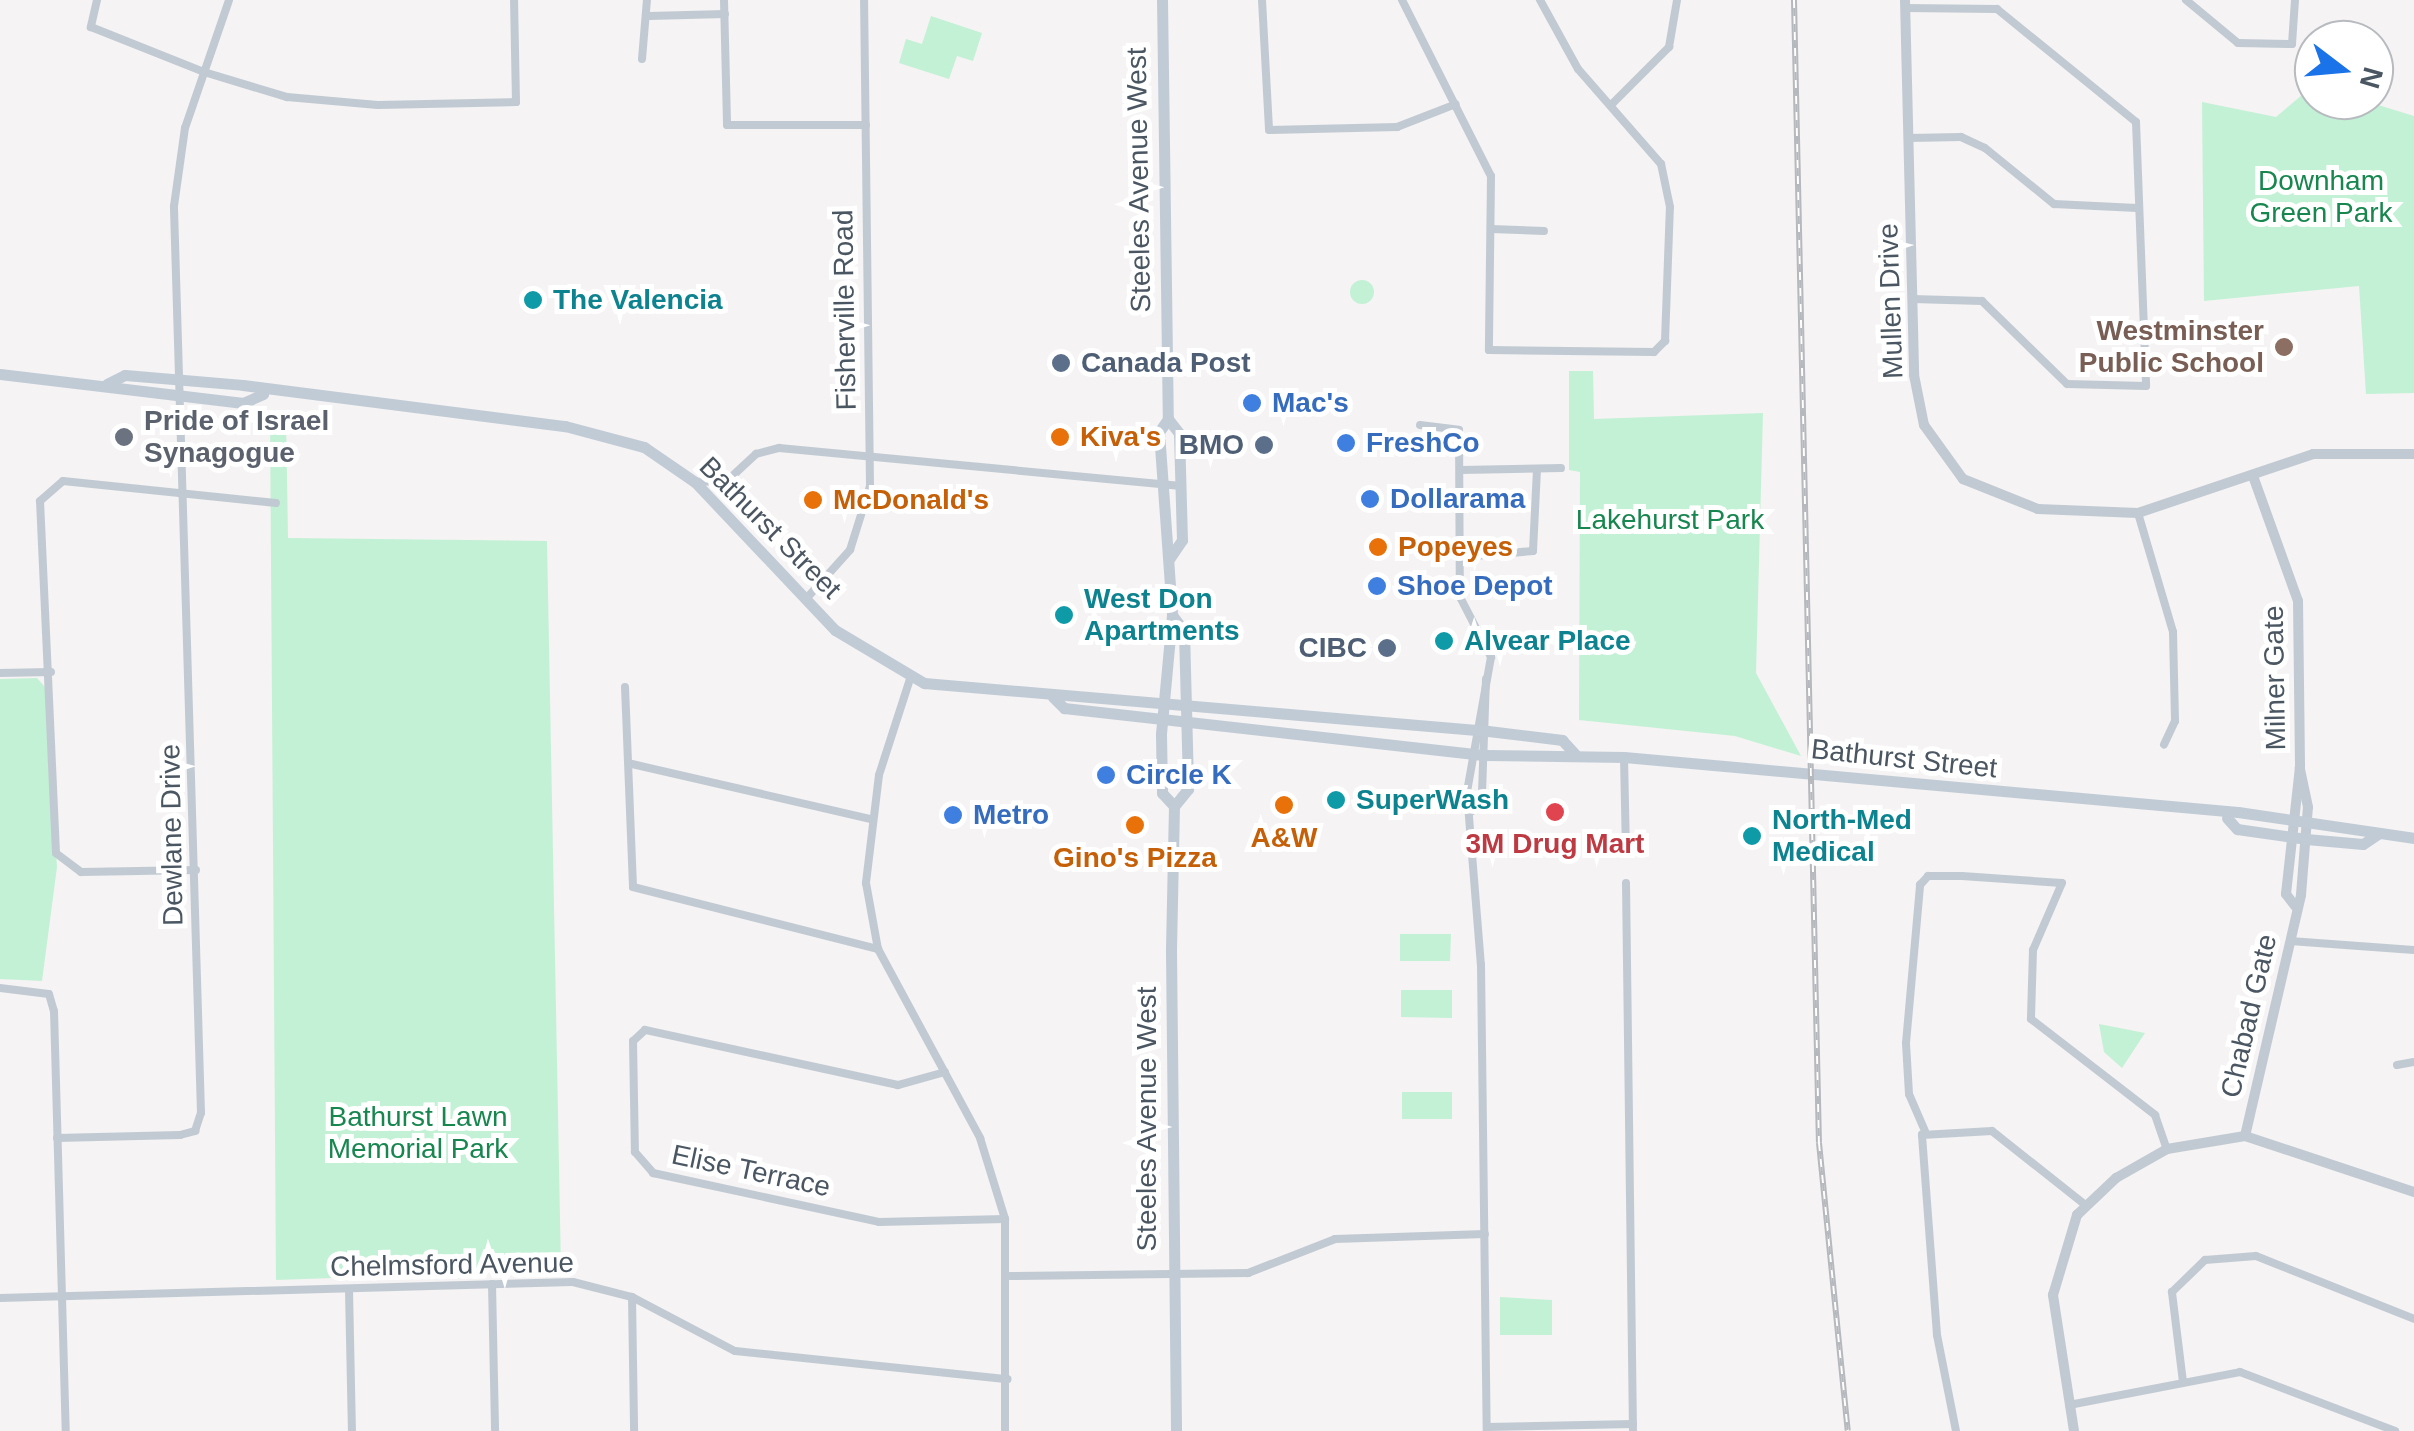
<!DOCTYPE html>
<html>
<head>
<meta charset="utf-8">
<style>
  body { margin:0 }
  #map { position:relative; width:2414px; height:1431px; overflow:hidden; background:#f5f3f3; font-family:Arial,sans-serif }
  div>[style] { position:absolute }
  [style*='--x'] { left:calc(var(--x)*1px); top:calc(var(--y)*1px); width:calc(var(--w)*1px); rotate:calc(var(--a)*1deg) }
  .green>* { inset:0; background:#c3f1d5 }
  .round { border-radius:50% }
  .minor>* { height:8px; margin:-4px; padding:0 4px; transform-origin:4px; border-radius:4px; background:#c1cad2 }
  .tertiary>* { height:10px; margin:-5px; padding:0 5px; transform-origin:5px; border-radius:5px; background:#c1cad2 }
  .secondary>* { height:11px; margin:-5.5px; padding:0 5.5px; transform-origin:5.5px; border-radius:5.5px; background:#c1cbd6 }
  .rail>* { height:6px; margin-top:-3px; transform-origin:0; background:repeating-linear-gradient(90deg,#fff 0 8px,#b5b8bd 0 16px); box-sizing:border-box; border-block:2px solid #b5b8bd }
  .dots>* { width:28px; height:28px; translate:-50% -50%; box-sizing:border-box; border:5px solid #fff; border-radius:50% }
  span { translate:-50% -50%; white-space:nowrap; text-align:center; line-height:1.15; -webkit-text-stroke:10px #fff; paint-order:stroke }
  .street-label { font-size:28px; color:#4a5661 }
  .park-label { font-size:28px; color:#17864f }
  .culture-label { font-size:28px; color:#0d838f; font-weight:700 }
  .left { translate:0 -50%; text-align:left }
  .education-label { font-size:28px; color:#785e54; font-weight:700 }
  .right { translate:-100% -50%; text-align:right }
  .service-label { font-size:28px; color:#4e5e75; font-weight:700 }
  .shop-label { font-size:28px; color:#366cbe; font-weight:700 }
  .worship-label { font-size:28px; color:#5b616d; font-weight:700 }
  .food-label { font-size:28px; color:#c56008; font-weight:700 }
  .health-label { font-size:28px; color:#be3a42; font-weight:700 }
  .north { position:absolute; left:2294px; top:20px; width:100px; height:100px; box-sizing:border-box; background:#fff; border:2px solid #b7bbc0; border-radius:50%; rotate:106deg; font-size:28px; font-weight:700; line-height:40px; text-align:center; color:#4a5661 }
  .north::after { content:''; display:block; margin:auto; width:35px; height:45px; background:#1a73e8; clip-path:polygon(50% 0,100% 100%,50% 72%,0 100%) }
</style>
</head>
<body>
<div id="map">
  <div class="green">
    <div style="clip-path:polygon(931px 16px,982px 33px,973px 61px,957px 56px,949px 79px,899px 63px,906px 39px,922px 44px)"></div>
    <div style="clip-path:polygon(2314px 66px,2314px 100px,2362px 100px,2414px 116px,2414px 393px,2366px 394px,2359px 286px,2204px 301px,2202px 102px,2276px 117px,2302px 95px,2298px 68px)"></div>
    <div class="round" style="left:1350px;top:280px;width:24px;height:24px"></div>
    <div style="clip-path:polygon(1569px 371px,1593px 371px,1594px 419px,1763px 413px,1756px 673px,1801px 756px,1735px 736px,1579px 720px,1580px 472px,1569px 470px)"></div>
    <div style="clip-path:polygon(270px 416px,286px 418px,288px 538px,547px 541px,561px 1270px,276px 1280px)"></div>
    <div style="clip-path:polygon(37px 678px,45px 687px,57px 867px,42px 981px,0 979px,0 679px)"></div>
    <div style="clip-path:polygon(1400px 934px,1451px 934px,1450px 961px,1400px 961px)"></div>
    <div style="clip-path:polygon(1401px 990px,1452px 990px,1452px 1018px,1401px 1017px)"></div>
    <div style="clip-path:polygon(2099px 1024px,2145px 1033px,2122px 1068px,2104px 1052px)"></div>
    <div style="clip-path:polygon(1402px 1092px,1452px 1092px,1452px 1119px,1402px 1119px)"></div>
    <div style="clip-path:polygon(1500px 1297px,1552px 1300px,1552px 1335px,1500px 1335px)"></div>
  </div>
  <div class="minor">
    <div style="--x:97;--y:0;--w:28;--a:103"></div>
    <div style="--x:91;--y:27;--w:122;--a:21.7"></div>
    <div style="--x:204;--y:72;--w:87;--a:16.8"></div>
    <div style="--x:287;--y:97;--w:91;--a:5"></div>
    <div style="--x:378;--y:105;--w:138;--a:-1.2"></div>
    <div style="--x:516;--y:102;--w:102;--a:-91.1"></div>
    <div style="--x:724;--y:0;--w:125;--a:88.6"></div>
    <div style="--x:727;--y:125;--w:139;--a:0"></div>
    <div style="--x:1262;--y:0;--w:130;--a:86.9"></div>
    <div style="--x:1269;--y:130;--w:128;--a:-1.3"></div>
    <div style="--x:1397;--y:127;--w:63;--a:-21.3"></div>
    <div style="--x:1402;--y:0;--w:197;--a:63.2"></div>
    <div style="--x:1491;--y:176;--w:174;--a:90.7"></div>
    <div style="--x:1489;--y:350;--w:165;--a:0.7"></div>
    <div style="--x:1654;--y:352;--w:16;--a:-45"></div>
    <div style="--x:1665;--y:341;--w:134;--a:-87.9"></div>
    <div style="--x:1670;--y:207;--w:44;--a:-101.8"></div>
    <div style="--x:1661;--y:164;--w:126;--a:-131.1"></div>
    <div style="--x:1578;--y:69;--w:79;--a:-118.8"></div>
    <div style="--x:2186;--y:0;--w:67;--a:39.6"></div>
    <div style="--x:2238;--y:43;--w:54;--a:1.1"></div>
    <div style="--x:2292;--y:44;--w:44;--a:-86.1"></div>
    <div style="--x:1905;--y:8;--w:92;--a:0.6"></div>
    <div style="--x:1997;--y:9;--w:179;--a:39.1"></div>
    <div style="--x:2136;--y:122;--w:264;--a:87.8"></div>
    <div style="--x:2146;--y:386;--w:79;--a:-178.5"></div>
    <div style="--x:2067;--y:384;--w:119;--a:-135.7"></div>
    <div style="--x:1982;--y:301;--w:70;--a:-178.4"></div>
    <div style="--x:649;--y:16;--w:76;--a:-1.5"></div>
    <div style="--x:642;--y:59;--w:59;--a:-85.2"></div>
    <div style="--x:1612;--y:104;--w:81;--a:-45"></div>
    <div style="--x:1669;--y:47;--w:48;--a:-80.3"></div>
    <div style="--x:1909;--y:138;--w:52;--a:-1.1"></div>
    <div style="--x:1961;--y:137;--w:26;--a:25"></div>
    <div style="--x:1985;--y:148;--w:89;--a:39.1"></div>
    <div style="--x:2054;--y:204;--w:83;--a:2.8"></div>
    <div style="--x:1491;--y:229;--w:53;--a:2.2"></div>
    <div style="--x:1420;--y:425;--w:39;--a:7"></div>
    <div style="--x:1459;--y:430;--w:167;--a:89.7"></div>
    <div style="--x:1460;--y:597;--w:68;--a:62.7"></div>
    <div style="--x:1491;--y:657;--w:137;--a:100.1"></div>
    <div style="--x:1467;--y:792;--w:174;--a:85.4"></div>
    <div style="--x:1481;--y:965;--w:466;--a:89.3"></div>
    <div style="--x:1461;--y:470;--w:100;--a:-1.1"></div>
    <div style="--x:695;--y:482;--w:32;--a:-2"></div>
    <div style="--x:727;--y:481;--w:40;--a:-43"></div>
    <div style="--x:756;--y:454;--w:24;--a:-15"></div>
    <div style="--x:779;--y:448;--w:404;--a:5.4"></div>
    <div style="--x:2138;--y:513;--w:124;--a:73.6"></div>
    <div style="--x:2173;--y:632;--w:89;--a:88.7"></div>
    <div style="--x:2175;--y:721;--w:26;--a:115"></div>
    <div style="--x:1462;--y:557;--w:71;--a:-4.8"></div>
    <div style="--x:1533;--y:551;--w:82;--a:-87.2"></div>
    <div style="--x:806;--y:599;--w:66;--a:-48.1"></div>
    <div style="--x:850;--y:550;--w:67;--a:-72.6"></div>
    <div style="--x:870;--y:486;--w:486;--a:-90.7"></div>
    <div style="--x:0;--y:673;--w:51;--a:-1.1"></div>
    <div style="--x:910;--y:679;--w:101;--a:107.9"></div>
    <div style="--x:879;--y:775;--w:109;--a:96.9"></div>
    <div style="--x:866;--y:883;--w:67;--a:79.7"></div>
    <div style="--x:878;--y:949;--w:215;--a:61.6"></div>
    <div style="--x:980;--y:1138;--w:85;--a:72.8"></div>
    <div style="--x:1005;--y:1219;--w:212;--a:90"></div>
    <div style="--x:625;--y:687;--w:200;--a:87.7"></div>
    <div style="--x:633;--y:887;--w:253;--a:14.2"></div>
    <div style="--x:1624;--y:757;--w:97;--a:88.8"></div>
    <div style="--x:632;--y:764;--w:244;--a:13"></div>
    <div style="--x:1472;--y:811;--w:21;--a:-61"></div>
    <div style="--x:1482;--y:793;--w:114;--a:-88"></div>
    <div style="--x:196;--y:870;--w:115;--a:179"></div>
    <div style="--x:81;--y:872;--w:31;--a:-143"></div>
    <div style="--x:56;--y:853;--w:352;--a:-92.6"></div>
    <div style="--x:40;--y:501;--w:30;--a:-41"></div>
    <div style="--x:63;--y:481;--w:214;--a:5.9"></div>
    <div style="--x:1626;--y:883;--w:548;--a:89.27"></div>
    <div style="--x:2290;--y:941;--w:124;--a:4.2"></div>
    <div style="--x:0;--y:988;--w:49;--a:7"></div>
    <div style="--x:49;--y:994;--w:18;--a:74"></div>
    <div style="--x:54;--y:1011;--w:420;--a:88.4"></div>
    <div style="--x:2397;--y:1065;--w:17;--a:-10"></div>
    <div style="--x:945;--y:1072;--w:49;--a:164.5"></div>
    <div style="--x:898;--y:1085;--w:259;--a:-167.7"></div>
    <div style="--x:645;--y:1030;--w:16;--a:137"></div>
    <div style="--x:633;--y:1041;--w:111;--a:89"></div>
    <div style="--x:635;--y:1152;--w:28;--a:49"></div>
    <div style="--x:653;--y:1173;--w:231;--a:12.2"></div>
    <div style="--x:879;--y:1222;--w:126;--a:-1.4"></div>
    <div style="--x:1925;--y:1131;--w:40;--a:-113.4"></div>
    <div style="--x:1909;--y:1094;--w:51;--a:-93.4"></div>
    <div style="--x:1906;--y:1043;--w:159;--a:-84.9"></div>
    <div style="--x:1920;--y:885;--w:12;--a:-48"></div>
    <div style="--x:1928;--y:876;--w:34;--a:0"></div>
    <div style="--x:1962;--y:876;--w:100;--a:4"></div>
    <div style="--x:2062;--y:883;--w:73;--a:113.4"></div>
    <div style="--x:2033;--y:950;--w:69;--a:91.7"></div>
    <div style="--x:2031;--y:1019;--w:157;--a:37.7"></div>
    <div style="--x:2155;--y:1115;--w:36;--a:71"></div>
    <div style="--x:57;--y:1138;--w:123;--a:-1.4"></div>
    <div style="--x:180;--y:1135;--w:16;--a:-15"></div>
    <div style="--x:195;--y:1131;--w:19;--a:-72"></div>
    <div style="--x:201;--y:1113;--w:907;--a:-91.71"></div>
    <div style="--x:174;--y:206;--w:79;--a:-82"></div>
    <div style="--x:185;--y:128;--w:135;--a:-71"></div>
    <div style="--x:1010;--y:1276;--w:238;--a:-0.7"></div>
    <div style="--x:1248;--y:1273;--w:93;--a:-21.3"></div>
    <div style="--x:1335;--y:1239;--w:150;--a:-1.9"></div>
    <div style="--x:492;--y:1284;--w:147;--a:88.8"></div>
    <div style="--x:349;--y:1290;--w:141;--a:88.8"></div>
    <div style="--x:632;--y:1297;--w:134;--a:89.1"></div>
    <div style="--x:0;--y:1298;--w:573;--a:-1.6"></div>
    <div style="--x:573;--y:1282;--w:61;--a:14.3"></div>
    <div style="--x:632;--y:1297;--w:116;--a:27.7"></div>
    <div style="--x:735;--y:1351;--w:274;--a:5.9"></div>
    <div style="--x:2183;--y:1382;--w:91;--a:-97"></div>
    <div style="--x:2172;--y:1292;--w:46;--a:-44.1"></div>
    <div style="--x:2205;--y:1260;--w:51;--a:-4.5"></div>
    <div style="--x:2256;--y:1256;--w:170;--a:21.7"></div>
    <div style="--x:2069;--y:1405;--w:174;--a:-10.9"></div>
    <div style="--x:2240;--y:1372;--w:166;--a:20.8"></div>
    <div style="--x:1487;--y:1427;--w:146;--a:-1.2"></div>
    <div style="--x:1956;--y:1431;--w:98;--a:-101.2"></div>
    <div style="--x:1937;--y:1335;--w:201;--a:-94.3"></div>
    <div style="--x:1922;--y:1135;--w:70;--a:-3.3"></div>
    <div style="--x:1992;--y:1131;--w:117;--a:38.4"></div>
  </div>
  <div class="tertiary">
    <div style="--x:1905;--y:0;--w:375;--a:88.6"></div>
    <div style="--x:1914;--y:375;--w:51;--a:78.7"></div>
    <div style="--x:1924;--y:425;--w:67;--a:54.2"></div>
    <div style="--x:1963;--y:479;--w:81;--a:21.8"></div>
    <div style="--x:2038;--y:509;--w:100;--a:2.3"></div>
    <div style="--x:2138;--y:513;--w:185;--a:-18.6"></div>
    <div style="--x:2313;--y:454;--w:101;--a:0"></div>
    <div style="--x:2253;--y:476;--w:133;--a:70.2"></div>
    <div style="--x:2298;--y:601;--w:166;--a:89.3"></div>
    <div style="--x:2300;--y:767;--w:128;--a:96.3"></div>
    <div style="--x:2286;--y:894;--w:15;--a:53"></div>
    <div style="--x:2245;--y:1136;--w:247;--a:-76.9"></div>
    <div style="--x:2301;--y:895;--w:88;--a:-85.5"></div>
    <div style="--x:2308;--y:807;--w:40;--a:-102"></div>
    <div style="--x:2074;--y:1431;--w:138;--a:-98.8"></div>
    <div style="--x:2053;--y:1295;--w:84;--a:-73.3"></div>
    <div style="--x:2077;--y:1215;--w:54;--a:-43.5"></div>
    <div style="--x:2116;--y:1178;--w:59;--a:-29.6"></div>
    <div style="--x:2167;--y:1149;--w:79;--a:-9.5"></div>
    <div style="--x:2245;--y:1136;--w:178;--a:18.3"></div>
  </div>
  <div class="secondary">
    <div style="--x:1162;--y:0;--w:419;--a:89.2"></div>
    <div style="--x:1168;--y:419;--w:18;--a:52"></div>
    <div style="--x:1179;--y:433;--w:107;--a:88.4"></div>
    <div style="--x:1182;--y:540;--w:22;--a:124"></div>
    <div style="--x:0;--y:374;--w:245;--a:6.8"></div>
    <div style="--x:243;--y:403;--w:22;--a:-24"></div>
    <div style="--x:107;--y:384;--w:20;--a:-27"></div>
    <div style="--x:125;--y:375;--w:118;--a:4.8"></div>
    <div style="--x:243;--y:385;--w:325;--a:7.3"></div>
    <div style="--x:565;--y:426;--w:82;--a:14.9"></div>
    <div style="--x:644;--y:447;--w:62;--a:34.5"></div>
    <div style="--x:695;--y:482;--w:204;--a:46.6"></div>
    <div style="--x:835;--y:630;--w:104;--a:30.8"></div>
    <div style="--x:924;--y:683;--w:566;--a:4.86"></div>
    <div style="--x:1488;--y:731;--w:75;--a:6.9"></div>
    <div style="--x:1562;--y:740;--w:19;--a:47"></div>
    <div style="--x:1168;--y:419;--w:16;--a:125"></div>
    <div style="--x:1159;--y:432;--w:183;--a:85.9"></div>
    <div style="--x:1172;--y:615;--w:120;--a:95.3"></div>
    <div style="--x:1161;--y:734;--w:59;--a:89"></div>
    <div style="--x:1162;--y:793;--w:18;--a:47"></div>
    <div style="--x:1172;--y:615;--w:20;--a:53"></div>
    <div style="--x:1184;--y:631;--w:158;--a:88.5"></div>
    <div style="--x:1188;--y:789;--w:22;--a:129"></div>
    <div style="--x:1174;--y:806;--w:145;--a:91.2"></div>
    <div style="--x:1171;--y:951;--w:480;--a:89.4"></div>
    <div style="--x:1053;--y:697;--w:16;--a:45"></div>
    <div style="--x:1064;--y:708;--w:424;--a:6.4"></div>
    <div style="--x:1485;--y:755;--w:139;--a:0.8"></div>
    <div style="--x:1624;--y:757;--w:616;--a:5.12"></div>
    <div style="--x:2238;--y:812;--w:178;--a:8.4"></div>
    <div style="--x:2227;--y:818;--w:15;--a:48"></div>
    <div style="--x:2237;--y:829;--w:70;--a:8.2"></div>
    <div style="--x:2306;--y:839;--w:57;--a:5"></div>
    <div style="--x:2363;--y:844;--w:18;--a:-34"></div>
  </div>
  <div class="rail">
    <div style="--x:1794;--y:0;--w:1143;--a:88.75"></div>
    <div style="--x:1819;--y:1143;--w:289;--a:84.3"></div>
  </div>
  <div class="dots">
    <div style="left:533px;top:300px;background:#0f9aa8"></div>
    <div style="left:2284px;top:347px;background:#8d6e63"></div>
    <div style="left:1061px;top:363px;background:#5c6f8a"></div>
    <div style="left:1252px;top:403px;background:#3f7fe0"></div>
    <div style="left:124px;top:437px;background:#6b7280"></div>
    <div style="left:1060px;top:437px;background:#e8710a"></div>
    <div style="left:1346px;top:443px;background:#3f7fe0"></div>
    <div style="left:1264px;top:445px;background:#5c6f8a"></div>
    <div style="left:1370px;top:499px;background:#3f7fe0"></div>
    <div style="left:813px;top:500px;background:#e8710a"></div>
    <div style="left:1378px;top:547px;background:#e8710a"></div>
    <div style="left:1377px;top:586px;background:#3f7fe0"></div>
    <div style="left:1064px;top:615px;background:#0f9aa8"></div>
    <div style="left:1444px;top:641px;background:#0f9aa8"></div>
    <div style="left:1387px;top:648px;background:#5c6f8a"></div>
    <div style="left:1106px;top:775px;background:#3f7fe0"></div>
    <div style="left:1336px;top:800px;background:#0f9aa8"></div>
    <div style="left:1284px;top:805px;background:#e8710a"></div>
    <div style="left:1555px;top:812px;background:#e0444e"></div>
    <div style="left:953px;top:815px;background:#3f7fe0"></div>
    <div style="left:1135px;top:825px;background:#e8710a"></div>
    <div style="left:1752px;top:836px;background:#0f9aa8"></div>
  </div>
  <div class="street-label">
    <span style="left:1139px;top:180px;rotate:-91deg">Steeles Avenue West</span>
    <span style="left:1891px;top:301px;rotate:-92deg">Mullen Drive</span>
    <span style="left:845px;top:310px;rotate:-91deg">Fisherville Road</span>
    <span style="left:770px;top:528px;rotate:45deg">Bathurst Street</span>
    <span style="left:2275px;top:678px;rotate:-91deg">Milner Gate</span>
    <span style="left:1904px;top:759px;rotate:6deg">Bathurst Street</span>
    <span style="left:172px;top:835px;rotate:-91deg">Dewlane Drive</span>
    <span style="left:2249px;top:1016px;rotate:-77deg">Chabad Gate</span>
    <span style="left:1147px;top:1119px;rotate:-90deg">Steeles Avenue West</span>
    <span style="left:751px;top:1171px;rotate:12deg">Elise Terrace</span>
    <span style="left:452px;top:1265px;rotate:-1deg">Chelmsford Avenue</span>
  </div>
  <div class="park-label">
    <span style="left:2321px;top:197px">Downham<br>Green Park</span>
    <span style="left:1670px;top:520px">Lakehurst Park</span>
    <span style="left:418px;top:1133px">Bathurst Lawn<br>Memorial Park</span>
  </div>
  <div class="culture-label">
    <span class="left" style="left:553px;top:300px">The Valencia</span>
    <span class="left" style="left:1084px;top:615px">West Don<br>Apartments</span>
    <span class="left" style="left:1464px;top:641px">Alvear Place</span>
    <span class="left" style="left:1356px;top:800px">SuperWash</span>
    <span class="left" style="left:1772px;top:836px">North-Med<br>Medical</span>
  </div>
  <div class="education-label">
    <span class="right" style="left:2264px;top:347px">Westminster<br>Public School</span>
  </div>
  <div class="service-label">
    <span class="left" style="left:1081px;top:363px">Canada Post</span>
    <span class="right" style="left:1244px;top:445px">BMO</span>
    <span class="right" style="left:1367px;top:648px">CIBC</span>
  </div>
  <div class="shop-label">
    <span class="left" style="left:1272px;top:403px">Mac's</span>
    <span class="left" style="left:1366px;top:443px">FreshCo</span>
    <span class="left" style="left:1390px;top:499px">Dollarama</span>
    <span class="left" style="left:1397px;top:586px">Shoe Depot</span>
    <span class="left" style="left:1126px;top:775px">Circle K</span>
    <span class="left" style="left:973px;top:815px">Metro</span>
  </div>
  <div class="worship-label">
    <span class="left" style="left:144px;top:437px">Pride of Israel<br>Synagogue</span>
  </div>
  <div class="food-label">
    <span class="left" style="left:1080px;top:437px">Kiva's</span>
    <span class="left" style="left:833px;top:500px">McDonald's</span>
    <span class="left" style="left:1398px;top:547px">Popeyes</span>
    <span style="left:1284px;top:838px">A&amp;W</span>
    <span style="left:1135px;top:858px">Gino's Pizza</span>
  </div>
  <div class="health-label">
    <span style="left:1555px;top:844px">3M Drug Mart</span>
  </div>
  <div class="north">N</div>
</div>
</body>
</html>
